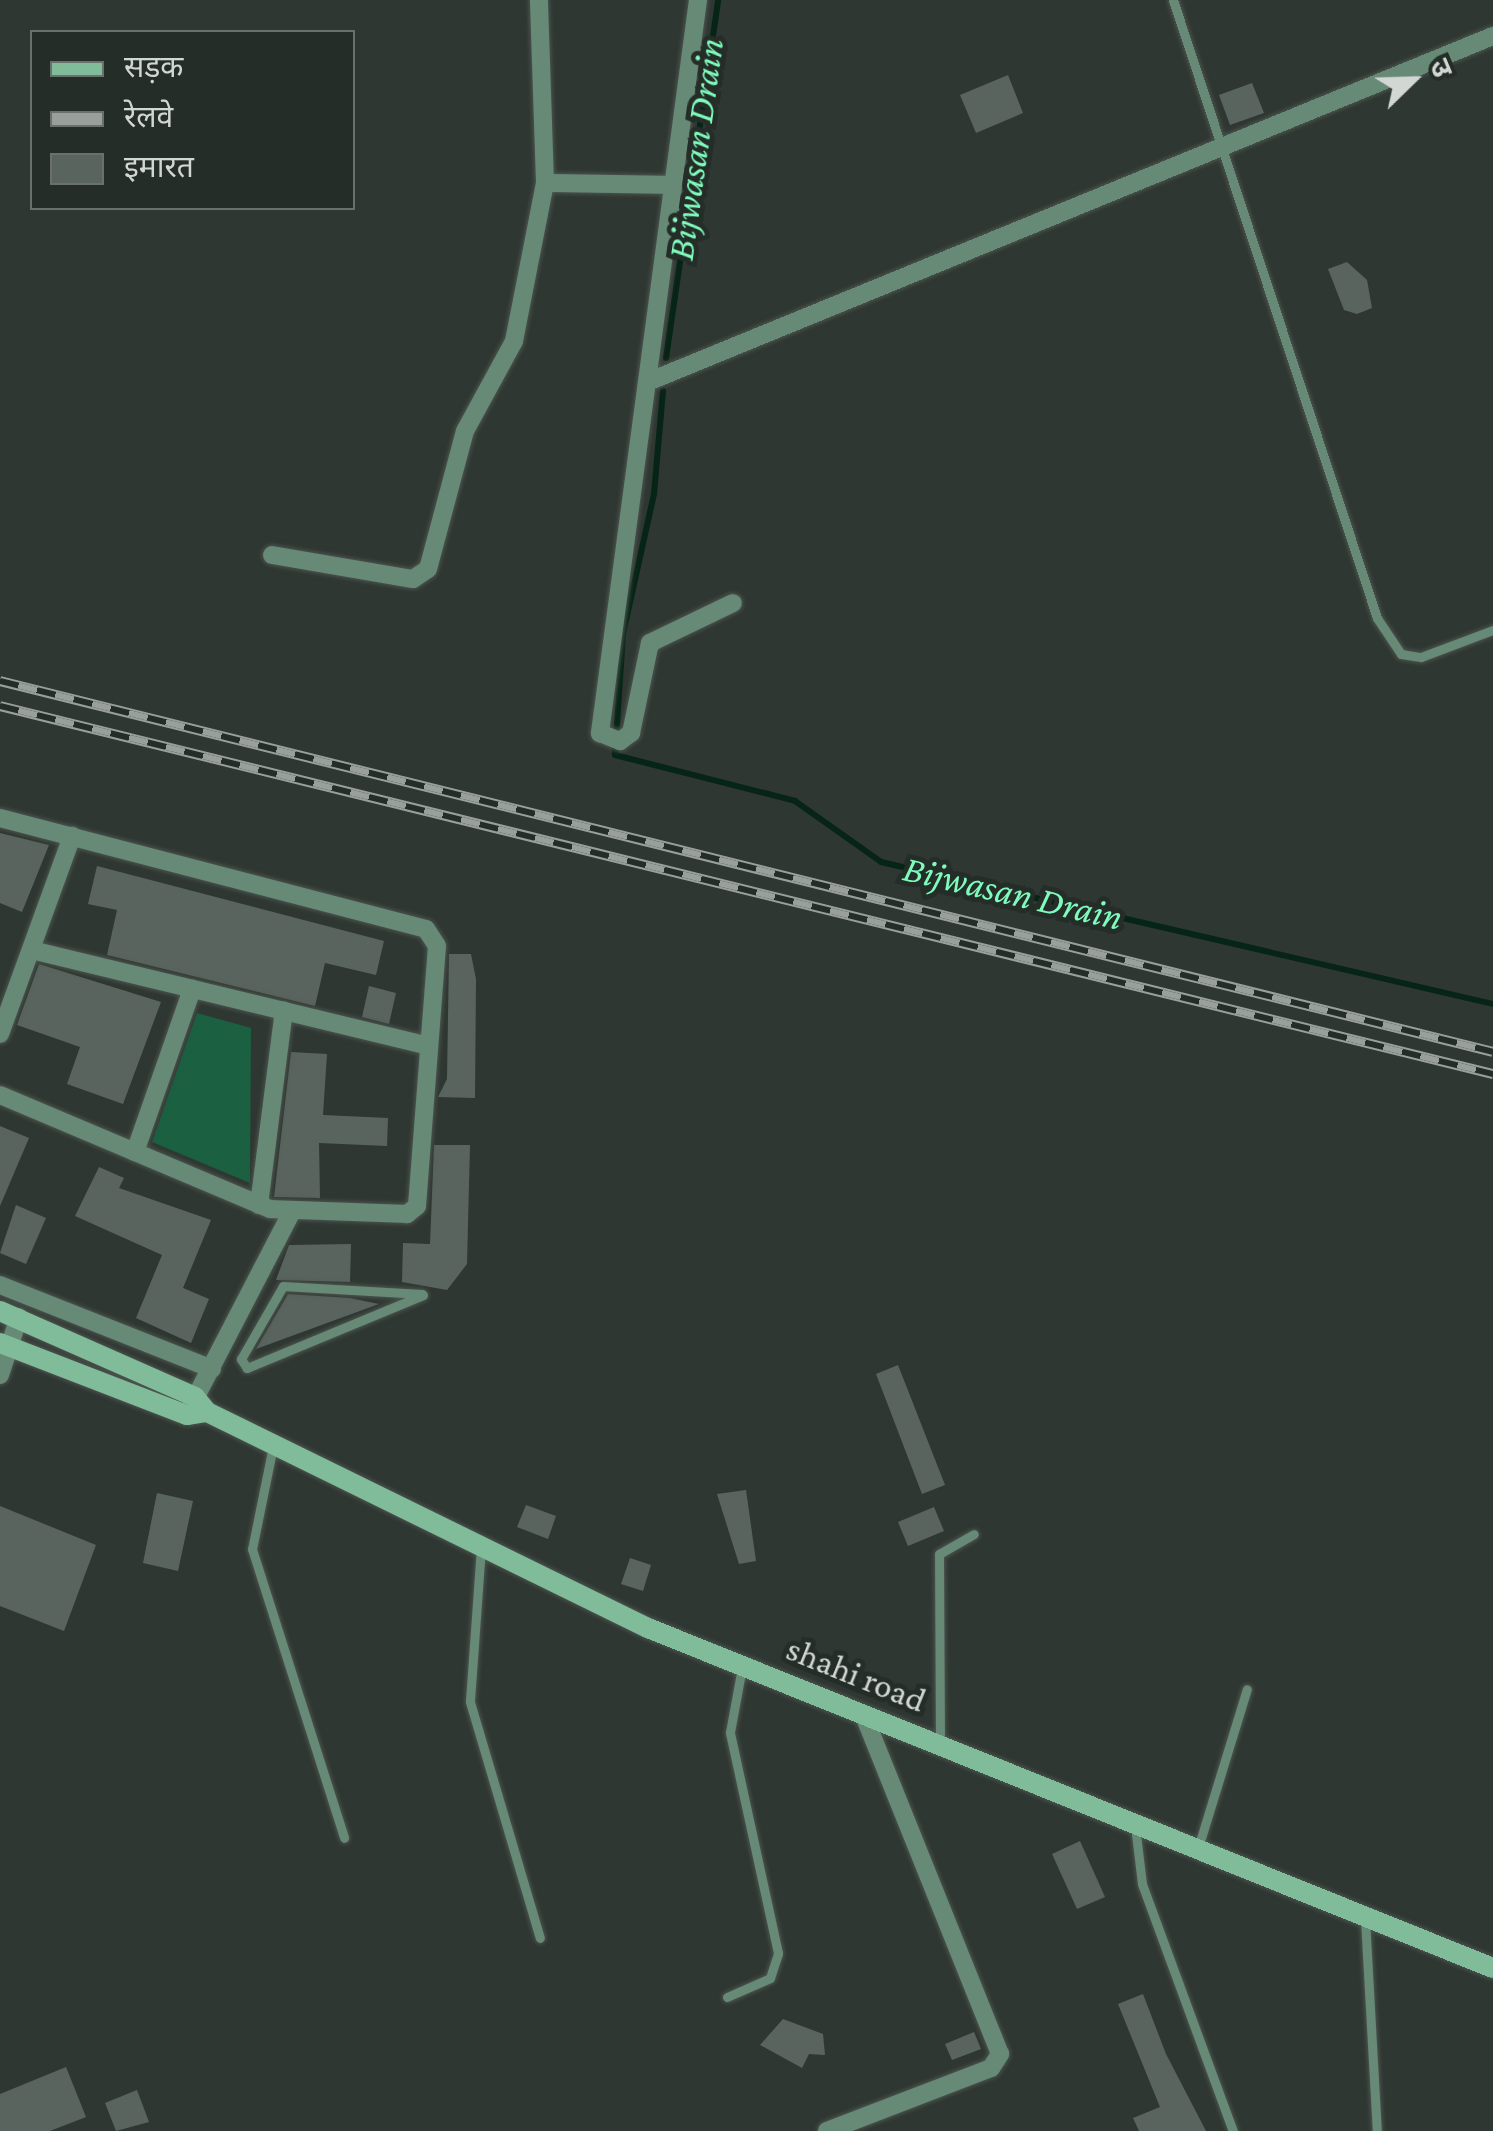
<!DOCTYPE html>
<html>
<head>
<meta charset="utf-8">
<style>
  body { margin:0 }
  #map { position:relative; width:1493px; height:2131px; overflow:hidden; background:#2f3732; font-family:"Crimson Pro","Noto Sans Devanagari",serif }
  div>[style] { position:absolute }
  [style*='--x'] { left:calc(var(--x)*1px); top:calc(var(--y)*1px); width:calc(var(--w)*1px); rotate:calc(var(--a)*1deg) }
  .green>* { inset:0; background:#1a6041 }
  .stream>* { height:6px; margin:-3px; padding:0 3px; transform-origin:3px; border-radius:3px; background:#062517 }
  .building>* { inset:0; background:#5a645e }
  .roads { filter:drop-shadow(0 0 2px #4c544f) drop-shadow(0 0 2px #4c544f) }
  .lane>* { height:9px; margin:-4.5px; padding:0 4.5px; transform-origin:4.5px; border-radius:4.5px; background:#668a76 }
  .street>* { height:18px; margin:-9px; padding:0 9px; transform-origin:9px; border-radius:9px; background:#668a76 }
  .secondary>* { height:20px; margin:-10px; padding:0 10px; transform-origin:10px; border-radius:10px; background:#80bb9a }
  .rail>* { height:10px; margin-top:-5px; transform-origin:0; background:repeating-linear-gradient(90deg,#252d28 0 19px,#999f9b 0 38px); box-sizing:border-box; border-block:2px solid #999f9b }
  span { translate:-50% -50%; white-space:nowrap; text-align:center; line-height:1.15; -webkit-text-stroke:10px #252d28; paint-order:stroke }
  .street-label { font-size:35px; color:#d2d7d4 }
  .water-label { font-size:38px; color:#7ffcbd; font-style:italic }
  .legend { position:absolute; left:30px; top:30px; width:325px; height:180px; box-sizing:border-box; background:#252d28; border:2px solid #6a716d; margin:0; padding:12px 18px; list-style:none; font-size:30px; color:#d2d7d4 }
  .legend li { display:flex; align-items:center; gap:20px; height:50px }
  .legend b { width:50px; border:2px solid #6a716d }
  .north { position:absolute; left:1363px; top:30px; width:100px; height:100px; -webkit-text-stroke:8px #252d28; paint-order:stroke; rotate:67deg; font-size:28px; font-weight:700; line-height:40px; text-align:center; color:#d2d7d4 }
  .north::after { content:''; display:block; margin:auto; width:35px; height:45px; background:#d2d7d4; clip-path:polygon(50% 0,100% 100%,50% 72%,0 100%) }
</style>
</head>
<body>
<div id="map">
  <div class="green">
    <div style="clip-path:polygon(197px 1013px,251px 1028px,250px 1183px,152px 1142px)"></div>
  </div>
  <div class="stream">
    <div style="--x:666;--y:358;--w:362;--a:-81.7"></div>
    <div style="--x:663;--y:391;--w:103;--a:95"></div>
    <div style="--x:654;--y:494;--w:143;--a:102.5"></div>
    <div style="--x:623;--y:634;--w:121;--a:93.8"></div>
    <div style="--x:615;--y:755;--w:186;--a:14.3"></div>
    <div style="--x:795;--y:801;--w:105;--a:35.3"></div>
    <div style="--x:881;--y:862;--w:628;--a:13.06"></div>
  </div>
  <div class="building">
    <div style="clip-path:polygon(1008px 75px,1023px 113px,976px 133px,960px 95px)"></div>
    <div style="clip-path:polygon(1252px 83px,1264px 113px,1230px 125px,1219px 95px)"></div>
    <div style="clip-path:polygon(1347px 262px,1367px 280px,1372px 308px,1357px 314px,1344px 310px,1328px 269px)"></div>
    <div style="clip-path:polygon(0 833px,49px 845px,22px 912px,0 903px)"></div>
    <div style="clip-path:polygon(97px 866px,384px 941px,376px 975px,325px 963px,315px 1006px,107px 955px,117px 910px,88px 904px)"></div>
    <div style="clip-path:polygon(449px 954px,471px 954px,476px 979px,475px 1098px,438px 1097px,447px 1079px)"></div>
    <div style="clip-path:polygon(39px 964px,161px 1002px,123px 1104px,67px 1084px,80px 1047px,17px 1025px)"></div>
    <div style="clip-path:polygon(369px 986px,396px 993px,389px 1024px,362px 1017px)"></div>
    <div style="clip-path:polygon(291px 1052px,327px 1054px,323px 1115px,388px 1118px,387px 1146px,319px 1143px,320px 1198px,274px 1197px)"></div>
    <div style="clip-path:polygon(0 1126px,29px 1138px,0 1206px)"></div>
    <div style="clip-path:polygon(434px 1145px,470px 1145px,467px 1264px,447px 1290px,402px 1282px,403px 1243px,430px 1244px)"></div>
    <div style="clip-path:polygon(99px 1167px,124px 1178px,119px 1188px,211px 1220px,183px 1288px,209px 1299px,191px 1343px,136px 1318px,162px 1255px,75px 1216px)"></div>
    <div style="clip-path:polygon(16px 1205px,46px 1218px,26px 1264px,0 1253px)"></div>
    <div style="clip-path:polygon(351px 1244px,350px 1282px,276px 1280px,289px 1245px)"></div>
    <div style="clip-path:polygon(288px 1294px,350px 1298px,379px 1304px,256px 1349px)"></div>
    <div style="clip-path:polygon(898px 1365px,945px 1485px,922px 1494px,876px 1374px)"></div>
    <div style="clip-path:polygon(746px 1490px,756px 1561px,739px 1564px,717px 1494px)"></div>
    <div style="clip-path:polygon(157px 1493px,193px 1501px,178px 1571px,143px 1563px)"></div>
    <div style="clip-path:polygon(526px 1505px,556px 1516px,548px 1539px,517px 1527px)"></div>
    <div style="clip-path:polygon(0 1506px,96px 1545px,64px 1631px,0 1606px)"></div>
    <div style="clip-path:polygon(934px 1507px,944px 1531px,908px 1546px,898px 1522px)"></div>
    <div style="clip-path:polygon(630px 1558px,651px 1565px,643px 1591px,621px 1584px)"></div>
    <div style="clip-path:polygon(1080px 1841px,1105px 1897px,1077px 1909px,1052px 1854px)"></div>
    <div style="clip-path:polygon(1143px 1994px,1166px 2054px,1206px 2131px,1139px 2131px,1133px 2118px,1160px 2107px,1118px 2004px)"></div>
    <div style="clip-path:polygon(783px 2019px,823px 2034px,825px 2055px,809px 2054px,802px 2068px,760px 2045px)"></div>
    <div style="clip-path:polygon(974px 2032px,981px 2049px,952px 2060px,945px 2044px)"></div>
    <div style="clip-path:polygon(66px 2067px,86px 2117px,50px 2131px,0 2131px,0 2094px)"></div>
    <div style="clip-path:polygon(137px 2090px,149px 2122px,116px 2131px,105px 2103px)"></div>
  </div>
  <div class="roads">
    <div class="lane">
      <div style="--x:1173;--y:0;--w:651;--a:71.73"></div>
      <div style="--x:1377;--y:618;--w:43;--a:56.3"></div>
      <div style="--x:1401;--y:654;--w:20;--a:9"></div>
      <div style="--x:1421;--y:657;--w:77;--a:-20.6"></div>
      <div style="--x:283;--y:1286;--w:139;--a:3.3"></div>
      <div style="--x:422;--y:1294;--w:1;--a:45"></div>
      <div style="--x:423;--y:1295;--w:191;--a:157.5"></div>
      <div style="--x:247;--y:1368;--w:11;--a:-124"></div>
      <div style="--x:241;--y:1359;--w:84;--a:-60.1"></div>
      <div style="--x:273;--y:1446;--w:105;--a:101.5"></div>
      <div style="--x:252;--y:1549;--w:303;--a:72.3"></div>
      <div style="--x:481;--y:1547;--w:155;--a:94.1"></div>
      <div style="--x:470;--y:1702;--w:246;--a:73.5"></div>
      <div style="--x:940;--y:1744;--w:190;--a:-90.3"></div>
      <div style="--x:939;--y:1554;--w:40;--a:-29.7"></div>
      <div style="--x:1135;--y:1826;--w:58;--a:83.1"></div>
      <div style="--x:1142;--y:1884;--w:263;--a:69.8"></div>
      <div style="--x:1198;--y:1848;--w:166;--a:-72.9"></div>
      <div style="--x:1365;--y:1919;--w:212;--a:86.8"></div>
      <div style="--x:727;--y:1997;--w:47;--a:-23.8"></div>
      <div style="--x:770;--y:1978;--w:26;--a:-72"></div>
      <div style="--x:778;--y:1953;--w:226;--a:-102.3"></div>
      <div style="--x:730;--y:1732;--w:66;--a:-79.5"></div>
    </div>
    <div class="street">
      <div style="--x:698;--y:0;--w:740;--a:97.62"></div>
      <div style="--x:600;--y:733;--w:22;--a:22"></div>
      <div style="--x:620;--y:741;--w:14;--a:-36"></div>
      <div style="--x:631;--y:733;--w:92;--a:-78.1"></div>
      <div style="--x:650;--y:643;--w:92;--a:-25.7"></div>
      <div style="--x:545;--y:183;--w:124;--a:0.9"></div>
      <div style="--x:650;--y:381;--w:911;--a:-22.26"></div>
      <div style="--x:272;--y:555;--w:143;--a:9.7"></div>
      <div style="--x:413;--y:579;--w:18;--a:-34"></div>
      <div style="--x:428;--y:569;--w:143;--a:-75"></div>
      <div style="--x:465;--y:431;--w:102;--a:-61.4"></div>
      <div style="--x:514;--y:341;--w:161;--a:-78.9"></div>
      <div style="--x:545;--y:183;--w:183;--a:-91.9"></div>
      <div style="--x:0;--y:818;--w:440;--a:14.6"></div>
      <div style="--x:426;--y:929;--w:20;--a:57"></div>
      <div style="--x:437;--y:946;--w:261;--a:94.4"></div>
      <div style="--x:417;--y:1206;--w:13;--a:141"></div>
      <div style="--x:407;--y:1214;--w:137;--a:-177.9"></div>
      <div style="--x:270;--y:1209;--w:293;--a:-157.1"></div>
      <div style="--x:32;--y:950;--w:408;--a:13.6"></div>
      <div style="--x:0;--y:1034;--w:211;--a:-70"></div>
      <div style="--x:135;--y:1152;--w:173;--a:-70.7"></div>
      <div style="--x:259;--y:1205;--w:196;--a:-82.7"></div>
      <div style="--x:0;--y:1285;--w:228;--a:21.6"></div>
      <div style="--x:0;--y:1375;--w:61;--a:-71.9"></div>
      <div style="--x:189;--y:1410;--w:224;--a:-62.6"></div>
      <div style="--x:827;--y:2131;--w:176;--a:-21"></div>
      <div style="--x:991;--y:2068;--w:17;--a:-57"></div>
      <div style="--x:1000;--y:2054;--w:367;--a:-111.9"></div>
    </div>
    <div class="secondary">
      <div style="--x:0;--y:1311;--w:213;--a:23.8"></div>
      <div style="--x:195;--y:1397;--w:19;--a:51"></div>
      <div style="--x:207;--y:1412;--w:491;--a:26.1"></div>
      <div style="--x:648;--y:1628;--w:911;--a:21.92"></div>
      <div style="--x:0;--y:1343;--w:200;--a:21.1"></div>
      <div style="--x:187;--y:1415;--w:20;--a:-9"></div>
    </div>
  </div>
  <div class="rail">
    <div style="--x:0;--y:681;--w:1538;--a:13.95"></div>
    <div style="--x:0;--y:706;--w:1538;--a:13.85"></div>
  </div>
  <div class="street-label">
    <span style="left:856px;top:1675px;rotate:22deg">shahi road</span>
  </div>
  <div class="water-label">
    <span style="left:696px;top:149px;rotate:-82deg">Bijwasan Drain</span>
    <span style="left:1013px;top:893px;rotate:13deg">Bijwasan Drain</span>
  </div>
  <ul class="legend">
  <li><b style="height:12px;background:#80bb9a"></b>सड़क</li>
  <li><b style="height:12px;background:#999f9b"></b>रेलवे</li>
  <li><b style="height:28px;background:#5a645e"></b>इमारत</li>
  </ul>
  <div class="north">उ</div>
</div>
</body>
</html>
